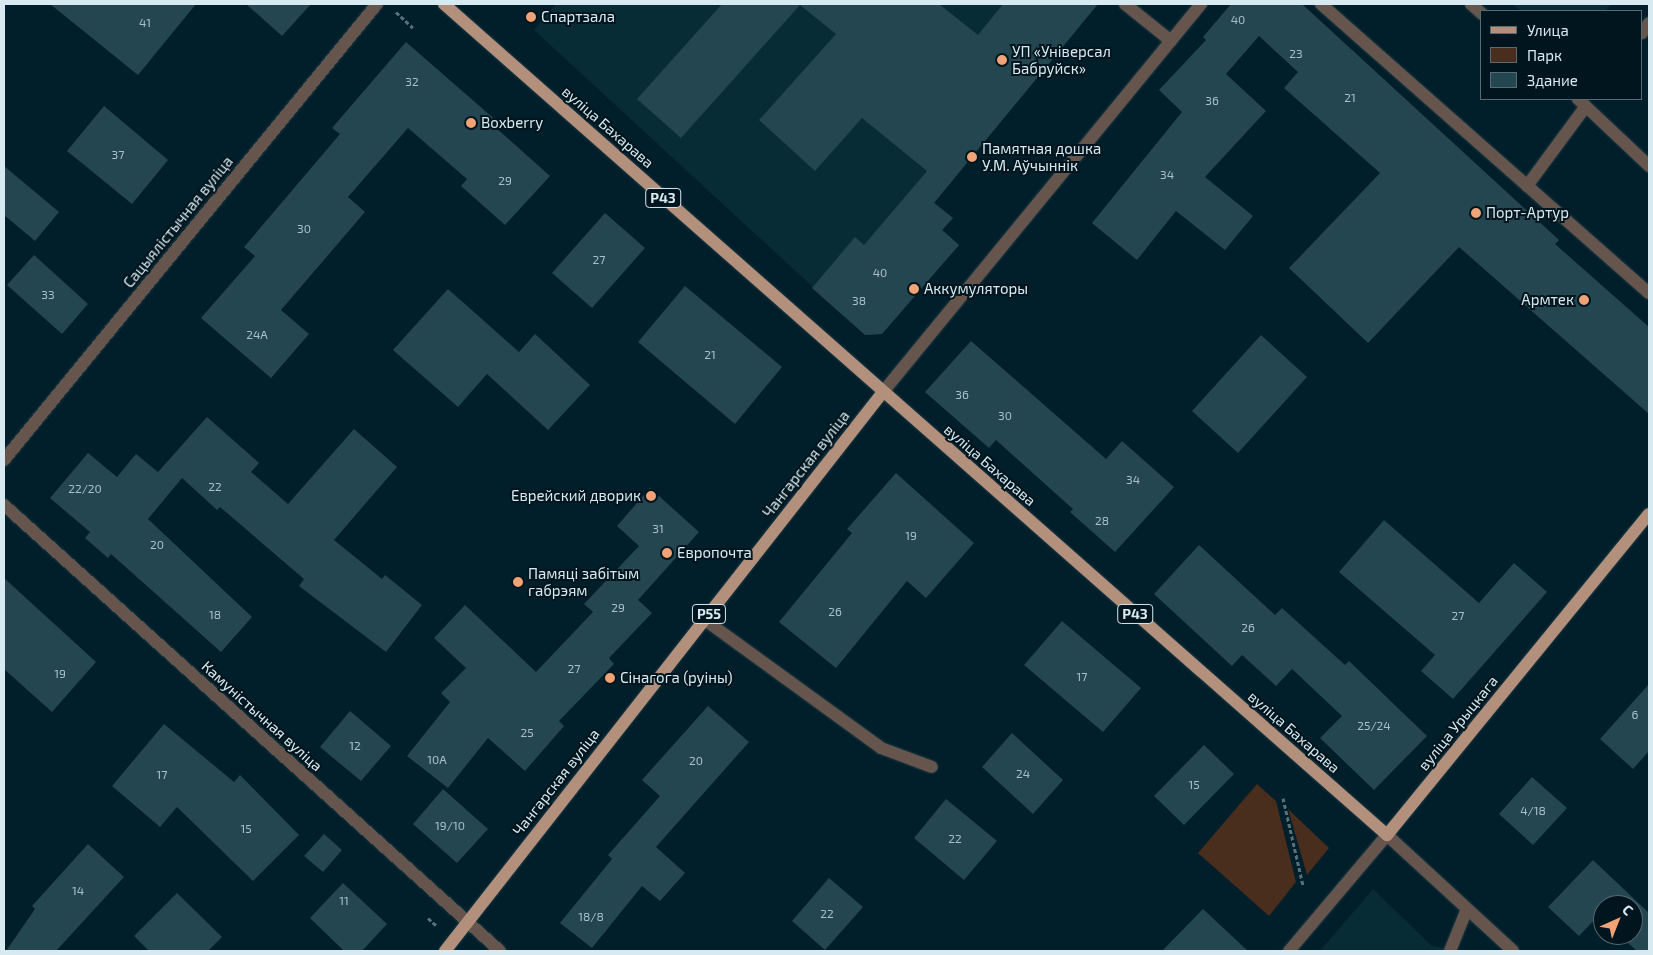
<!DOCTYPE html>
<html>
<head>
<meta charset="utf-8">
<style>
  body { margin:0 }
  #map { position:relative; width:1653px; height:955px; overflow:hidden; background:#001f2a; font-family:"Exo 2",sans-serif }
  div>[style] { position:absolute }
  [style*='--x'] { left:calc(var(--x)*1px); top:calc(var(--y)*1px); width:calc(var(--w)*1px); rotate:calc(var(--a)*1deg) }
  .built>* { inset:0; background:#082c36 }
  .green>* { inset:0; background:#492d1d }
  .building>* { inset:0; background:#234651 }
  .path>* { height:3px; margin-top:-1.5px; transform-origin:0; background:repeating-linear-gradient(90deg,#58727c 0 4px,transparent 0 6.5px) }
  .roads { filter:drop-shadow(0 0 1px #1e3b46) drop-shadow(0 0 1px #1e3b46) }
  .service>* { height:12px; margin:-6px; padding:0 6px; transform-origin:6px; border-radius:6px; background:#66554c }
  .minor>* { height:12px; margin:-6px; padding:0 6px; transform-origin:6px; border-radius:6px; background:#66554c }
  .primary>* { height:12px; margin:-6px; padding:0 6px; transform-origin:6px; border-radius:6px; background:#b3907c }
  .dots>* { width:14px; height:14px; translate:-50% -50%; box-sizing:border-box; border:2px solid #00151d; border-radius:50% }
  span { translate:-50% -50%; white-space:nowrap; text-align:center; line-height:1.15; -webkit-text-stroke:4px #00151d; paint-order:stroke }
  .number-label { font-size:12px; color:#aac1c9 }
  .number-label span { -webkit-text-stroke-width:0 }
  .shield-label span { padding:1px 4px; background:#00151d; border:1px solid; border-radius:4px; -webkit-text-stroke-width:0 }
  .shield-label { font-size:14px; color:#d7eaf1; font-weight:700 }
  .poi-label { font-size:15px; color:#d7eaf1 }
  .left { translate:0 -50%; text-align:left }
  .right { translate:-100% -50%; text-align:right }
  .street-label { font-size:15px; color:#d7eaf1 }
  .frame { position:absolute; inset:0; border:5px solid #d7eaf1; pointer-events:none }
  .legend { position:absolute; left:1480px; top:10px; width:162px; height:90px; box-sizing:border-box; background:#00151d; border:1px solid #566a72; margin:0; padding:6px 9px; list-style:none; font-size:15px; color:#d7eaf1 }
  .legend li { display:flex; align-items:center; gap:10px; height:25px }
  .legend b { width:25px; border:1px solid #566a72 }
  .north { position:absolute; left:1593px; top:895px; width:50px; height:50px; box-sizing:border-box; background:#00151d; border:1px solid #566a72; border-radius:50%; rotate:44deg; font-size:14px; font-weight:700; line-height:20px; text-align:center; color:#d7eaf1 }
  .north::after { content:''; display:block; margin:auto; width:18px; height:22px; background:#efa376; clip-path:polygon(50% 0,100% 100%,50% 72%,0 100%) }
</style>
</head>
<body>
<div id="map">
  <div class="built">
    <div style="clip-path:polygon(556px 4px,1098px 4px,934px 202px,953px 218px,943px 230px,959px 245px,882px 334px,865px 335px,534px 30px)"></div>
    <div style="clip-path:polygon(1512px 4px,1611px 4px,1605px 11px,1521px 11px)"></div>
    <div style="clip-path:polygon(1373px 889px,1432px 946px,1468px 951px,1320px 951px)"></div>
  </div>
  <div class="green">
    <div style="clip-path:polygon(1257px 784px,1276px 801px,1296px 882px,1269px 916px,1198px 853px)"></div>
    <div style="clip-path:polygon(1288px 809px,1329px 848px,1307px 875px)"></div>
  </div>
  <div class="building">
    <div style="clip-path:polygon(50px 4px,196px 4px,138px 75px)"></div>
    <div style="clip-path:polygon(246px 4px,311px 4px,282px 36px)"></div>
    <div style="clip-path:polygon(722px 4px,939px 4px,978px 35px,1003px 4px,1098px 4px,934px 203px,953px 218px,942px 230px,959px 245px,882px 334px,865px 335px,812px 288px,855px 237px,864px 245px,927px 171px,862px 118px,815px 171px,759px 120px,836px 34px,800px 5px,681px 138px,637px 99px)"></div>
    <div style="clip-path:polygon(1231px 4px,1302px 4px,1559px 240px,1555px 244px,1649px 327px,1649px 414px,1459px 247px,1368px 343px,1289px 268px,1380px 173px,1284px 88px,1298px 72px,1259px 36px,1226px 74px,1266px 111px,1205px 177px,1253px 216px,1225px 250px,1176px 211px,1137px 260px,1092px 223px,1182px 112px,1159px 90px,1206px 40px,1203px 37px)"></div>
    <div style="clip-path:polygon(406px 42px,499px 123px,495px 127px,550px 176px,505px 225px,461px 186px,467px 179px,408px 128px,348px 197px,365px 212px,281px 310px,309px 334px,271px 378px,201px 318px,255px 256px,244px 247px,340px 134px,332px 128px)"></div>
    <div style="clip-path:polygon(104px 106px,168px 160px,132px 204px,67px 151px)"></div>
    <div style="clip-path:polygon(4px 166px,59px 212px,35px 241px,4px 215px)"></div>
    <div style="clip-path:polygon(605px 213px,645px 248px,592px 308px,552px 273px)"></div>
    <div style="clip-path:polygon(34px 255px,88px 304px,62px 334px,7px 285px)"></div>
    <div style="clip-path:polygon(685px 286px,782px 367px,735px 424px,638px 342px)"></div>
    <div style="clip-path:polygon(448px 289px,519px 352px,535px 334px,590px 385px,548px 430px,487px 374px,458px 407px,393px 350px)"></div>
    <div style="clip-path:polygon(1261px 335px,1307px 377px,1238px 453px,1192px 411px)"></div>
    <div style="clip-path:polygon(971px 341px,1106px 459px,1122px 441px,1174px 487px,1115px 552px,1070px 512px,1073px 509px,996px 440px,989px 448px,925px 392px)"></div>
    <div style="clip-path:polygon(207px 417px,259px 463px,251px 472px,288px 504px,354px 429px,397px 467px,334px 540px,382px 579px,385px 575px,422px 605px,386px 652px,299px 586px,304px 579px,220px 507px,217px 510px,182px 478px,148px 519px,252px 617px,221px 652px,111px 554px,108px 558px,85px 538px,90px 532px,50px 498px,88px 453px,117px 477px,136px 454px,158px 472px)"></div>
    <div style="clip-path:polygon(896px 473px,974px 543px,926px 598px,907px 581px,836px 668px,779px 622px,852px 533px,847px 529px)"></div>
    <div style="clip-path:polygon(650px 488px,699px 532px,638px 600px,652px 613px,609px 658px,614px 664px,559px 721px,564px 726px,525px 771px,488px 738px,448px 788px,407px 756px,450px 702px,441px 693px,466px 668px,434px 638px,465px 605px,536px 672px,593px 612px,584px 604px,639px 546px,617px 526px)"></div>
    <div style="clip-path:polygon(1384px 520px,1479px 603px,1514px 563px,1547px 592px,1453px 699px,1421px 671px,1435px 655px,1339px 572px)"></div>
    <div style="clip-path:polygon(1199px 545px,1275px 615px,1282px 608px,1345px 665px,1349px 661px,1427px 736px,1374px 790px,1320px 738px,1342px 716px,1292px 669px,1276px 686px,1242px 655px,1232px 666px,1154px 594px)"></div>
    <div style="clip-path:polygon(4px 578px,96px 662px,52px 712px,4px 669px)"></div>
    <div style="clip-path:polygon(1062px 621px,1141px 688px,1103px 732px,1024px 665px)"></div>
    <div style="clip-path:polygon(1649px 684px,1649px 751px,1633px 769px,1600px 739px)"></div>
    <div style="clip-path:polygon(708px 706px,749px 742px,656px 847px,685px 873px,660px 901px,642px 886px,592px 948px,560px 923px,612px 859px,608px 855px,660px 796px,642px 780px)"></div>
    <div style="clip-path:polygon(350px 711px,391px 746px,361px 781px,320px 747px)"></div>
    <div style="clip-path:polygon(164px 724px,234px 782px,240px 775px,299px 835px,253px 881px,177px 807px,160px 827px,112px 786px)"></div>
    <div style="clip-path:polygon(1012px 733px,1063px 780px,1033px 814px,982px 767px)"></div>
    <div style="clip-path:polygon(1204px 745px,1234px 774px,1184px 825px,1154px 796px)"></div>
    <div style="clip-path:polygon(1532px 777px,1567px 808px,1533px 845px,1499px 814px)"></div>
    <div style="clip-path:polygon(443px 789px,488px 829px,457px 863px,413px 824px)"></div>
    <div style="clip-path:polygon(946px 799px,997px 841px,964px 880px,914px 838px)"></div>
    <div style="clip-path:polygon(324px 834px,342px 850px,323px 872px,304px 856px)"></div>
    <div style="clip-path:polygon(88px 844px,124px 877px,56px 951px,6px 951px,35px 909px,32px 906px)"></div>
    <div style="clip-path:polygon(1593px 860px,1649px 913px,1649px 951px,1637px 951px,1619px 935px,1633px 935px,1633px 905px,1603px 905px,1603px 921px,1598px 916px,1579px 936px,1548px 907px)"></div>
    <div style="clip-path:polygon(829px 878px,863px 907px,825px 950px,792px 921px)"></div>
    <div style="clip-path:polygon(343px 883px,387px 924px,362px 951px,344px 951px,310px 918px)"></div>
    <div style="clip-path:polygon(177px 893px,222px 937px,208px 951px,149px 951px,134px 936px)"></div>
    <div style="clip-path:polygon(1203px 909px,1248px 951px,1162px 951px)"></div>
  </div>
  <div class="path">
    <div style="--x:396;--y:12;--w:23;--a:43"></div>
    <div style="--x:1283;--y:798;--w:89;--a:77.1"></div>
    <div style="--x:428;--y:918;--w:12;--a:42"></div>
  </div>
  <div class="roads">
    <div class="service">
      <div style="--x:1125;--y:4;--w:59;--a:38.8"></div>
      <div style="--x:1321;--y:4;--w:437;--a:41.4"></div>
      <div style="--x:1527;--y:186;--w:99;--a:-53.6"></div>
      <div style="--x:705;--y:620;--w:218;--a:36"></div>
      <div style="--x:881;--y:748;--w:54;--a:20.4"></div>
      <div style="--x:1450;--y:951;--w:45;--a:-68"></div>
    </div>
    <div class="minor">
      <div style="--x:1471;--y:4;--w:15;--a:42"></div>
      <div style="--x:1642;--y:33;--w:12;--a:-55"></div>
      <div style="--x:1578;--y:99;--w:98;--a:43.3"></div>
      <div style="--x:883;--y:392;--w:502;--a:-50.66"></div>
      <div style="--x:4;--y:460;--w:589;--a:-50.72"></div>
      <div style="--x:4;--y:505;--w:667;--a:41.96"></div>
      <div style="--x:1289;--y:951;--w:152;--a:-49.8"></div>
      <div style="--x:1387;--y:835;--w:171;--a:42.6"></div>
    </div>
    <div class="primary">
      <div style="--x:444;--y:4;--w:1257;--a:41.39"></div>
      <div style="--x:1387;--y:835;--w:414;--a:-50.8"></div>
      <div style="--x:445;--y:951;--w:710;--a:-51.92"></div>
    </div>
  </div>
  <div class="dots">
    <div style="left:531px;top:17px;background:#efa376"></div>
    <div style="left:1002px;top:60px;background:#efa376"></div>
    <div style="left:471px;top:123px;background:#efa376"></div>
    <div style="left:972px;top:157px;background:#efa376"></div>
    <div style="left:1476px;top:213px;background:#efa376"></div>
    <div style="left:914px;top:289px;background:#efa376"></div>
    <div style="left:1584px;top:300px;background:#efa376"></div>
    <div style="left:651px;top:496px;background:#efa376"></div>
    <div style="left:667px;top:553px;background:#efa376"></div>
    <div style="left:518px;top:582px;background:#efa376"></div>
    <div style="left:610px;top:678px;background:#efa376"></div>
  </div>
  <div class="number-label">
    <span style="left:1238px;top:20px">40</span>
    <span style="left:145px;top:23px">41</span>
    <span style="left:1296px;top:54px">23</span>
    <span style="left:412px;top:82px">32</span>
    <span style="left:1350px;top:98px">21</span>
    <span style="left:1212px;top:101px">36</span>
    <span style="left:118px;top:155px">37</span>
    <span style="left:1167px;top:175px">34</span>
    <span style="left:505px;top:181px">29</span>
    <span style="left:304px;top:229px">30</span>
    <span style="left:599px;top:260px">27</span>
    <span style="left:880px;top:273px">40</span>
    <span style="left:48px;top:295px">33</span>
    <span style="left:859px;top:301px">38</span>
    <span style="left:257px;top:335px">24А</span>
    <span style="left:710px;top:355px">21</span>
    <span style="left:962px;top:395px">36</span>
    <span style="left:1005px;top:416px">30</span>
    <span style="left:1133px;top:480px">34</span>
    <span style="left:215px;top:487px">22</span>
    <span style="left:85px;top:489px">22/20</span>
    <span style="left:1102px;top:521px">28</span>
    <span style="left:658px;top:529px">31</span>
    <span style="left:911px;top:536px">19</span>
    <span style="left:157px;top:545px">20</span>
    <span style="left:618px;top:608px">29</span>
    <span style="left:835px;top:612px">26</span>
    <span style="left:215px;top:615px">18</span>
    <span style="left:1458px;top:616px">27</span>
    <span style="left:1248px;top:628px">26</span>
    <span style="left:574px;top:669px">27</span>
    <span style="left:60px;top:674px">19</span>
    <span style="left:1082px;top:677px">17</span>
    <span style="left:1635px;top:715px">6</span>
    <span style="left:1374px;top:726px">25/24</span>
    <span style="left:527px;top:733px">25</span>
    <span style="left:355px;top:746px">12</span>
    <span style="left:437px;top:760px">10А</span>
    <span style="left:696px;top:761px">20</span>
    <span style="left:1023px;top:774px">24</span>
    <span style="left:162px;top:775px">17</span>
    <span style="left:1194px;top:785px">15</span>
    <span style="left:1533px;top:811px">4/18</span>
    <span style="left:450px;top:826px">19/10</span>
    <span style="left:246px;top:829px">15</span>
    <span style="left:955px;top:839px">22</span>
    <span style="left:78px;top:891px">14</span>
    <span style="left:344px;top:901px">11</span>
    <span style="left:827px;top:914px">22</span>
    <span style="left:591px;top:917px">18/8</span>
  </div>
  <div class="shield-label">
    <span style="left:663px;top:198px">Р43</span>
    <span style="left:709px;top:614px">Р55</span>
    <span style="left:1135px;top:614px">Р43</span>
  </div>
  <div class="poi-label">
    <span class="left" style="left:541px;top:17px">Спартзала</span>
    <span class="left" style="left:1012px;top:60px">УП «Універсал<br>Бабруйск»</span>
    <span class="left" style="left:481px;top:123px">Boxberry</span>
    <span class="left" style="left:982px;top:157px">Памятная дошка<br>У.М. Аўчыннік</span>
    <span class="left" style="left:1486px;top:213px">Порт-Артур</span>
    <span class="left" style="left:924px;top:289px">Аккумуляторы</span>
    <span class="right" style="left:1574px;top:300px">Армтек</span>
    <span class="right" style="left:641px;top:496px">Еврейский дворик</span>
    <span class="left" style="left:677px;top:553px">Европочта</span>
    <span class="left" style="left:528px;top:582px">Памяці забітым<br>габрэям</span>
    <span class="left" style="left:620px;top:678px">Сінагога (руіны)</span>
  </div>
  <div class="street-label">
    <span style="left:608px;top:127px;rotate:41deg">вуліца Бахарава</span>
    <span style="left:178px;top:222px;rotate:-51deg">Сацыялістычная вуліца</span>
    <span style="left:806px;top:464px;rotate:-52deg">Чангарская вуліца</span>
    <span style="left:990px;top:465px;rotate:41deg">вуліца Бахарава</span>
    <span style="left:262px;top:716px;rotate:42deg">Камуністычная вуліца</span>
    <span style="left:1458px;top:723px;rotate:-51deg">вуліца Урыцкага</span>
    <span style="left:1294px;top:732px;rotate:41deg">вуліца Бахарава</span>
    <span style="left:556px;top:782px;rotate:-52deg">Чангарская вуліца</span>
  </div>
  <div class="frame"></div>
  <ul class="legend">
  <li><b style="height:6px;background:#b3907c"></b>Улица</li>
  <li><b style="height:14px;background:#492d1d"></b>Парк</li>
  <li><b style="height:14px;background:#234651"></b>Здание</li>
  </ul>
  <div class="north">С</div>
</div>
</body>
</html>
